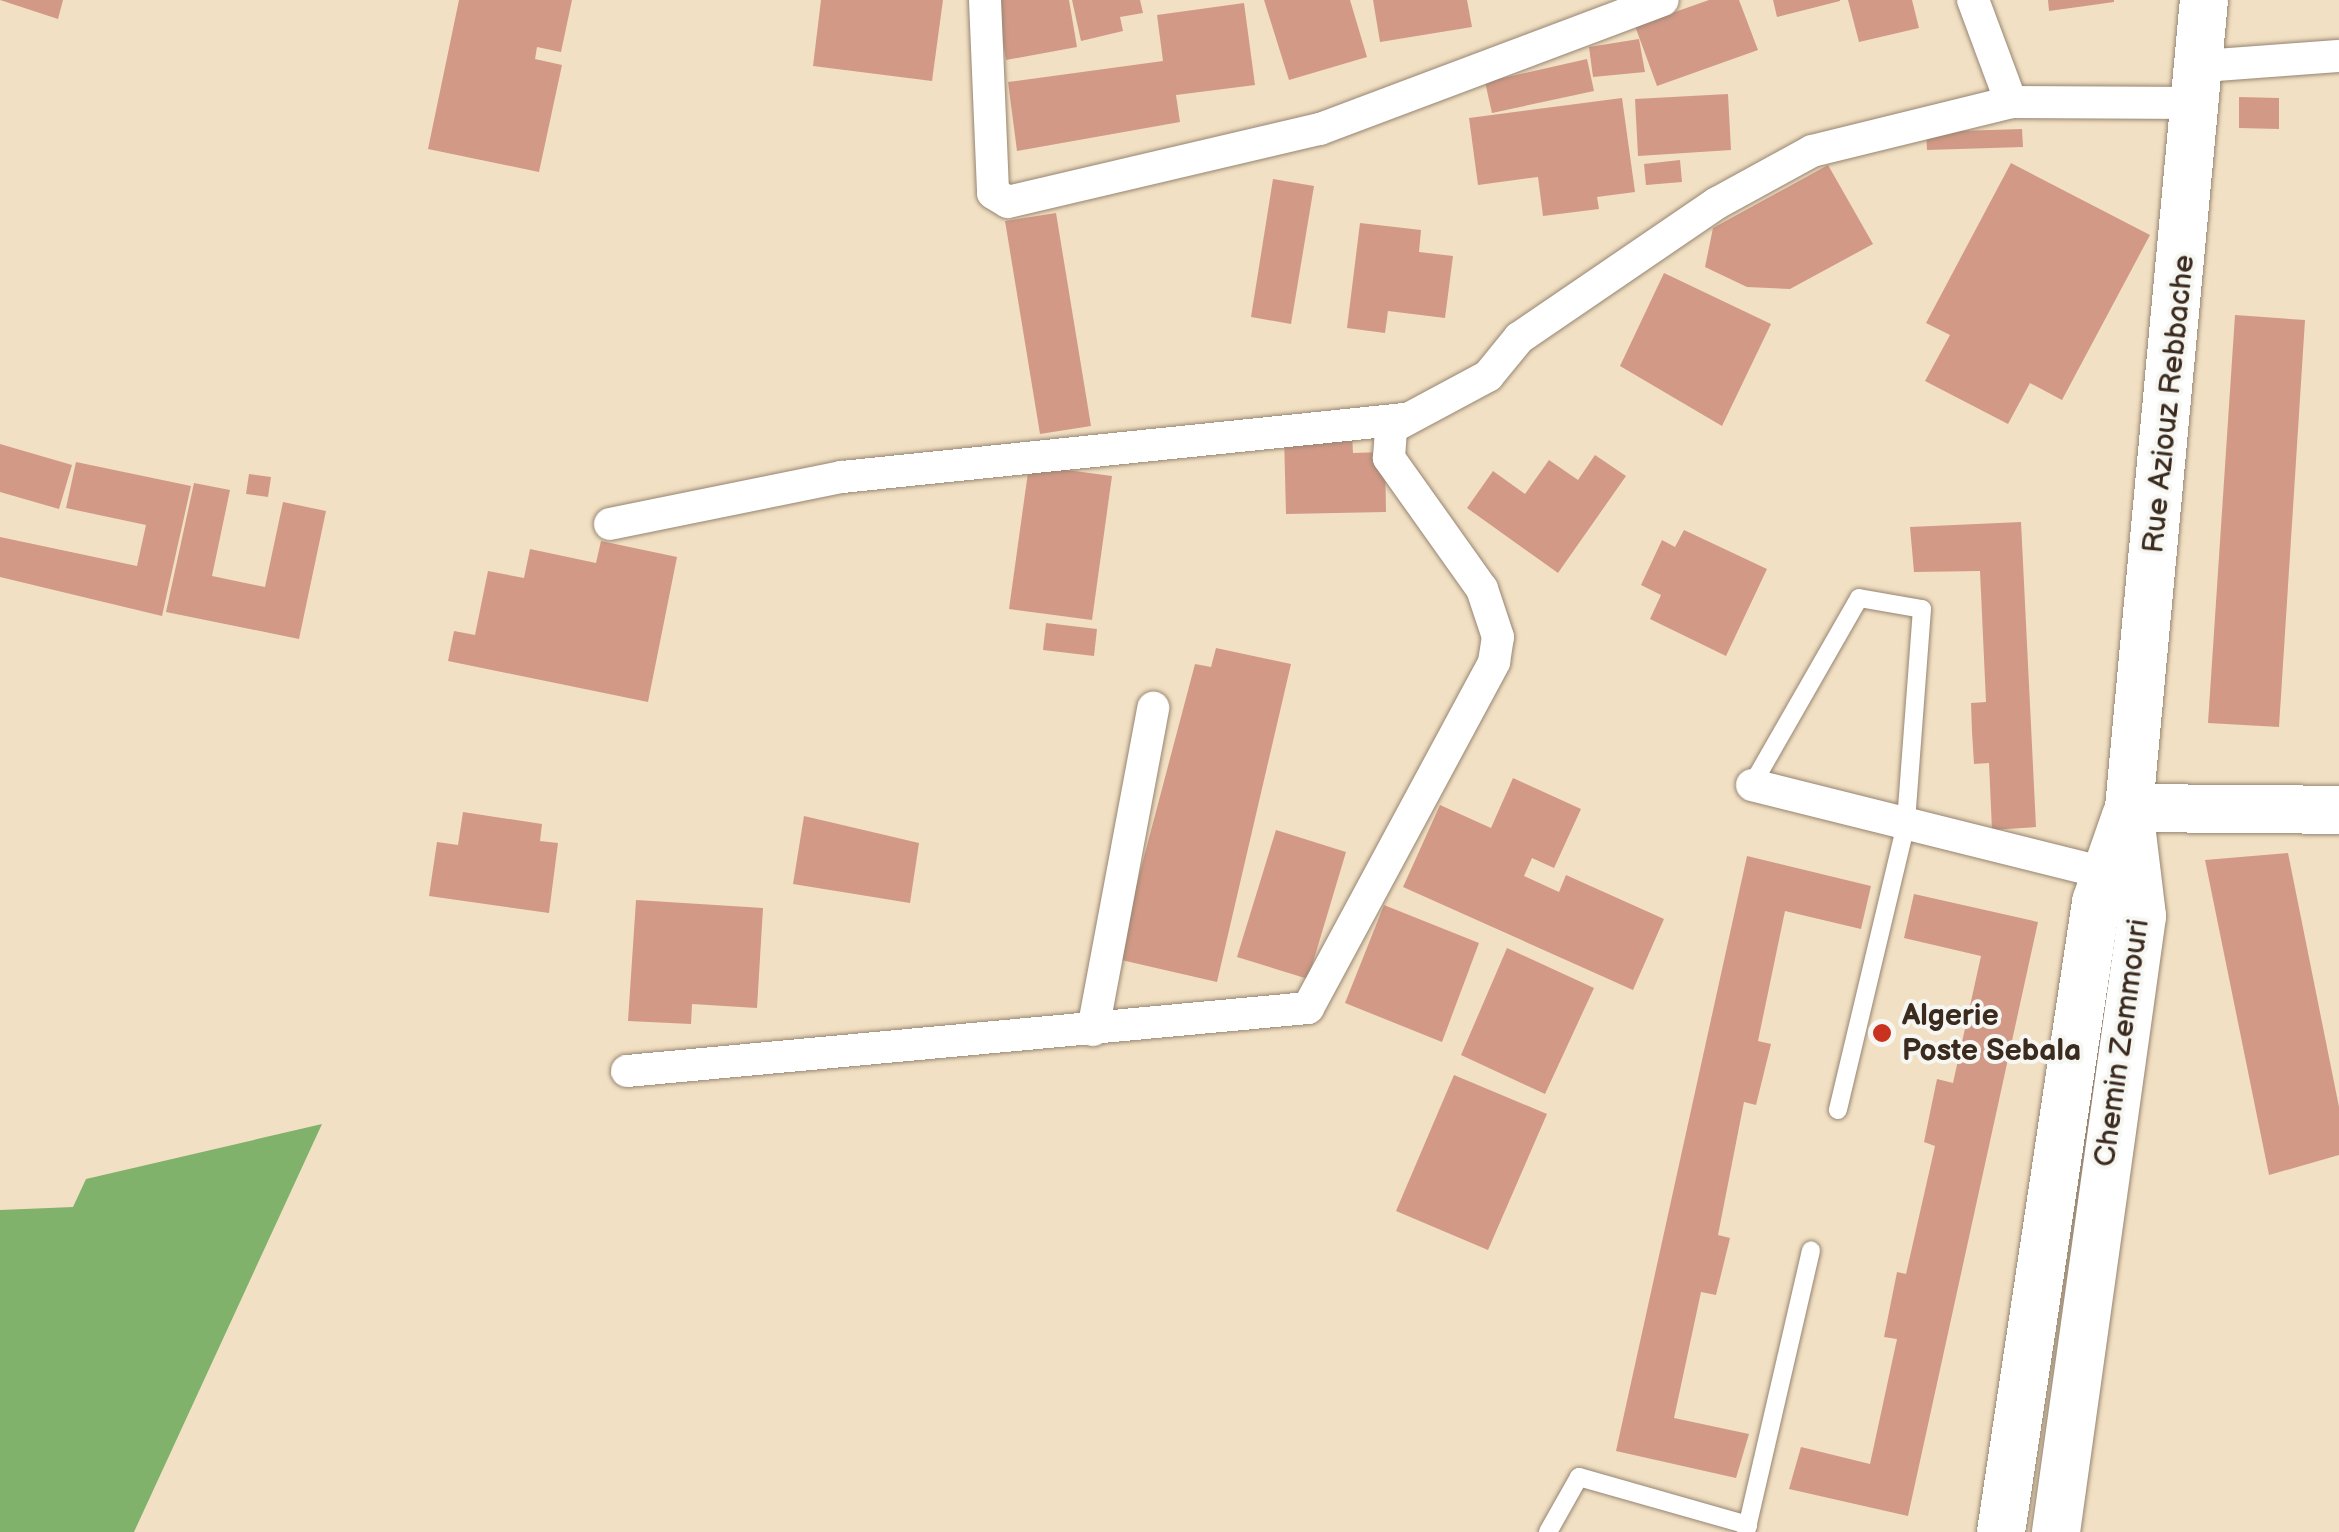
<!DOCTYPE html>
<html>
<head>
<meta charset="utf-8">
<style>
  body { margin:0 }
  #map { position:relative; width:2339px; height:1532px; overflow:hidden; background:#f2e0c4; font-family:"Balsamiq Sans",sans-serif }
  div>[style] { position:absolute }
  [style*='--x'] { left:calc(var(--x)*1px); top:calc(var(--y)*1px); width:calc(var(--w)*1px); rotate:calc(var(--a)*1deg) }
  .forest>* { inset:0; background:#80b26c }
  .building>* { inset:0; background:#d29987 }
  .roads { filter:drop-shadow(0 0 2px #968571) drop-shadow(0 0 2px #968571) }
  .lane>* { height:18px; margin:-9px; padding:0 9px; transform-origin:9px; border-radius:9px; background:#fff }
  .street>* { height:32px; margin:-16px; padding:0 16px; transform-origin:16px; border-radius:16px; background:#fff }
  .secondary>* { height:48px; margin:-24px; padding:0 24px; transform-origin:24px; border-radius:24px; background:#fff }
  .dots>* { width:28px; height:28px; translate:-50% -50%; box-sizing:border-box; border:5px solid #f6f6f2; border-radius:50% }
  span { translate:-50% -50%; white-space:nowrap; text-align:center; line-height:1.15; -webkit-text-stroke:8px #f6f6f2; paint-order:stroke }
  .street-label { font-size:30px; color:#3b2a1e }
  .poi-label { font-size:30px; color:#3b2a1e; font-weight:700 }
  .left { translate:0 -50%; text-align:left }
</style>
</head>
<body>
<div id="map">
  <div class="forest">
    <div style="clip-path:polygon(322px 1124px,134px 1532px,0 1532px,0 1210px,73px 1207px,86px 1179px)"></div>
  </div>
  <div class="building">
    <div style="clip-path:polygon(0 0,63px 0,58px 19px)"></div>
    <div style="clip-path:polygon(459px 0,572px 0,561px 52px,537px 47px,535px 59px,562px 65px,539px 172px,428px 149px)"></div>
    <div style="clip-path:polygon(821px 0,943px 0,932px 81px,813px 66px)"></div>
    <div style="clip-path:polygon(996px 0,1069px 0,1077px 47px,1006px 60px)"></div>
    <div style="clip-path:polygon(1072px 0,1140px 0,1143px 13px,1120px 17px,1123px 31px,1081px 41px)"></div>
    <div style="clip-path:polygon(1264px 0,1350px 0,1367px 57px,1289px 80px)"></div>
    <div style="clip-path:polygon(1373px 0,1467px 0,1472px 27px,1380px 42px)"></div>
    <div style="clip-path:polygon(1709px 0,1739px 0,1758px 50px,1657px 86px,1635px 26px)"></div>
    <div style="clip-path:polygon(1773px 0,1840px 0,1840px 1px,1777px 17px)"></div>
    <div style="clip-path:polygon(1848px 0,1912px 0,1919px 28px,1859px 42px)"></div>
    <div style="clip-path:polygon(2048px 0,2114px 0,2114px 2px,2049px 11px)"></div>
    <div style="clip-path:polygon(1244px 3px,1255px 85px,1176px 95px,1180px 122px,1017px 151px,1008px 82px,1163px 61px,1157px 15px)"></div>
    <div style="clip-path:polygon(1639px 39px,1645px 72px,1593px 77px,1589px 47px)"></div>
    <div style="clip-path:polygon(1587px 59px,1594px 91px,1492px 113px,1485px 82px)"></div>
    <div style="clip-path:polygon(1728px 94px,1731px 150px,1638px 156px,1635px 99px)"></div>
    <div style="clip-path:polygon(2239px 97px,2279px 98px,2279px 129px,2239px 128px)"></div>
    <div style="clip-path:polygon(1622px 98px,1635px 192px,1597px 197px,1599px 209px,1543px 216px,1538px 177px,1478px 185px,1469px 118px)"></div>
    <div style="clip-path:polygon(2022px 129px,2023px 147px,1927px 150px,1926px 132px)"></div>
    <div style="clip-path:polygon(1680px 160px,1682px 182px,1646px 185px,1644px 164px)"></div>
    <div style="clip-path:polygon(2011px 163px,2150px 235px,2062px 400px,2030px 383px,2008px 424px,1925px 381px,1950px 335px,1926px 323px)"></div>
    <div style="clip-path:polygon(1828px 165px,1873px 244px,1790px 289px,1747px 287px,1705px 267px,1713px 228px)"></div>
    <div style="clip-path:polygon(1273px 179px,1314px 186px,1291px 324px,1251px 317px)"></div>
    <div style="clip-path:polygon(1056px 213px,1091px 426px,1040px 434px,1005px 221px)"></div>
    <div style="clip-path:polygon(1360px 223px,1421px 230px,1419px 252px,1453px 256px,1445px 318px,1388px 311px,1385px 333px,1347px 328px)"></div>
    <div style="clip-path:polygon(1664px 273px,1771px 324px,1722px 426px,1620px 366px)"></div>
    <div style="clip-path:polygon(2235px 315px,2305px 320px,2279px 727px,2208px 723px)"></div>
    <div style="clip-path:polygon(1352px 433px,1353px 453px,1385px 452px,1386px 512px,1286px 514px,1284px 435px)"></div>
    <div style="clip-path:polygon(0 444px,72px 465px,59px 509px,0 492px)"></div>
    <div style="clip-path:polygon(1595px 455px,1626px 476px,1558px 573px,1467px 508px,1493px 471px,1525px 494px,1549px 460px,1578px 480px)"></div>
    <div style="clip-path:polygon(76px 462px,191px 486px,162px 616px,0 577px,0 537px,137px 566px,146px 525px,66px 508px)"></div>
    <div style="clip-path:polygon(1029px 465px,1112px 476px,1092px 620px,1009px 609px)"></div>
    <div style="clip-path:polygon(249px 474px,271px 477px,268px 497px,246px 494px)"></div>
    <div style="clip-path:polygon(194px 483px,230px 490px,212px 576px,265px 587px,283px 502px,326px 511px,299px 639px,166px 612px)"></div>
    <div style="clip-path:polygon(2021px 522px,2036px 827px,1992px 830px,1989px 763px,1974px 764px,1972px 732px,1971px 703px,1986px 702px,1980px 571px,1914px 572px,1910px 527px)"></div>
    <div style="clip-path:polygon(1684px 530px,1767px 569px,1726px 656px,1650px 619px,1661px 595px,1641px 585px,1662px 540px,1675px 547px)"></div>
    <div style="clip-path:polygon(601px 541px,677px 557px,648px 702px,448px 661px,454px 631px,475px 635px,488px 571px,524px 578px,530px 549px,596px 563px)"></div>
    <div style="clip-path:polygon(1046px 623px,1097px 629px,1094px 656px,1043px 650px)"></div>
    <div style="clip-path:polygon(1216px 648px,1291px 664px,1217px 982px,1117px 959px,1195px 664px,1211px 667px)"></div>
    <div style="clip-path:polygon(1513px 778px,1581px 809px,1554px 868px,1532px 858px,1524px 876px,1559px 892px,1566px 875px,1664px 919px,1633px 990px,1403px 887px,1440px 805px,1491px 828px)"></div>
    <div style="clip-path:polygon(463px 812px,542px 824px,540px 841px,558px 843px,549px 913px,429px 896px,437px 842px,458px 845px)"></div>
    <div style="clip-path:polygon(804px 816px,919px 843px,910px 903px,793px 884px)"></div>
    <div style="clip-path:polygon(1276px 830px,1346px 852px,1308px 979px,1237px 957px)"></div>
    <div style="clip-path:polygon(2288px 853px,2339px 1107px,2339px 1155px,2269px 1175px,2205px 860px)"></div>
    <div style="clip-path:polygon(1747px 856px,1871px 886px,1861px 929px,1785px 911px,1758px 1041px,1771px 1044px,1756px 1105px,1744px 1102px,1718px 1235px,1730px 1238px,1716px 1295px,1701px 1292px,1674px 1418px,1749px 1434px,1736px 1478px,1616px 1451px)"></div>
    <div style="clip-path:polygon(1914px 894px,2038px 922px,1908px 1516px,1789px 1489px,1801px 1447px,1870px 1464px,1897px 1339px,1884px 1337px,1897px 1272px,1906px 1274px,1935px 1146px,1924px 1142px,1937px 1079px,1953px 1083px,1981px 956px,1904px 938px)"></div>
    <div style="clip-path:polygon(636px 900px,763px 908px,757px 1008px,692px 1004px,691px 1024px,628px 1021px)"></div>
    <div style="clip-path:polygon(1384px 905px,1479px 943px,1442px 1042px,1345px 1003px)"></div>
    <div style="clip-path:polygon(1507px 948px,1594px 988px,1545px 1094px,1461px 1055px)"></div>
    <div style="clip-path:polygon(1454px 1075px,1547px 1114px,1488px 1250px,1396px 1211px)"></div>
  </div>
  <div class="roads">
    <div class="lane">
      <div style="--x:1752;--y:785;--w:215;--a:-60.2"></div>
      <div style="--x:1859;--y:598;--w:64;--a:9.9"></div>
      <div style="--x:1922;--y:609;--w:216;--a:94.3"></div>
      <div style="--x:1906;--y:824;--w:294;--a:103.4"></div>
      <div style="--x:1548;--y:1532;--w:63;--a:-60.6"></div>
      <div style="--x:1579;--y:1477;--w:176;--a:15.9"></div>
      <div style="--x:1746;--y:1532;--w:289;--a:-77"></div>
    </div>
    <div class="street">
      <div style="--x:985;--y:0;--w:193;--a:87.6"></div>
      <div style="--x:993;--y:193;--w:17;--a:31"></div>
      <div style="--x:1008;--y:202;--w:320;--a:-13.2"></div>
      <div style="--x:1320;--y:129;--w:366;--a:-20.6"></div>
      <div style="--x:1973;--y:0;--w:109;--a:69.6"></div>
      <div style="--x:2202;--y:66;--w:137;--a:-4.2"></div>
      <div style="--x:610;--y:524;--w:237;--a:-11.5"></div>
      <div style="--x:842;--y:477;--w:565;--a:-5.89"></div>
      <div style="--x:1752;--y:785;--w:364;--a:14"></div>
      <div style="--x:1093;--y:1030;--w:328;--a:-79.4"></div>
      <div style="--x:627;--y:1071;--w:684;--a:-5.29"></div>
      <div style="--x:1308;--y:1008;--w:393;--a:-61.7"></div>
      <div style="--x:1494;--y:662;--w:25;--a:-81"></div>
      <div style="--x:1498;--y:637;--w:51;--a:-108.4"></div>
      <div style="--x:1482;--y:589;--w:161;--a:-125.4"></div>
      <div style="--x:1389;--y:458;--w:30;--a:-86"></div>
      <div style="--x:1391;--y:428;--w:110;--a:-28.2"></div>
      <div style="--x:1488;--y:376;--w:49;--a:-50.8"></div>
      <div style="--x:1519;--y:338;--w:240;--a:-34.3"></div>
      <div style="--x:1717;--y:203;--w:108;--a:-28.7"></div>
      <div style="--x:1812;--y:151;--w:205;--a:-13.8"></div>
      <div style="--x:2011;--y:102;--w:188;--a:0.3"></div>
    </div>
    <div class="secondary">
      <div style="--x:2129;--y:808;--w:210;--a:0.5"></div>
      <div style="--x:2001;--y:1532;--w:637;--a:-81.42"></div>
      <div style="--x:2096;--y:902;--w:91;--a:-70.8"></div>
      <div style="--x:2056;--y:1532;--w:622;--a:-82.05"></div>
      <div style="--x:2142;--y:916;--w:109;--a:-96.9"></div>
      <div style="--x:2129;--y:808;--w:811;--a:-84.7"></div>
    </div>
  </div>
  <div class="dots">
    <div style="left:1882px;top:1033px;background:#c8321e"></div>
  </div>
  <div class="street-label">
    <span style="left:2169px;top:404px;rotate:-84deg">Rue Aziouz Rebbache</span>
    <span style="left:2122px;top:1043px;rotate:-82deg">Chemin Zemmouri</span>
  </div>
  <div class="poi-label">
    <span class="left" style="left:1902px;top:1033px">Algerie<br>Poste Sebala</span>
  </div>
</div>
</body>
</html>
